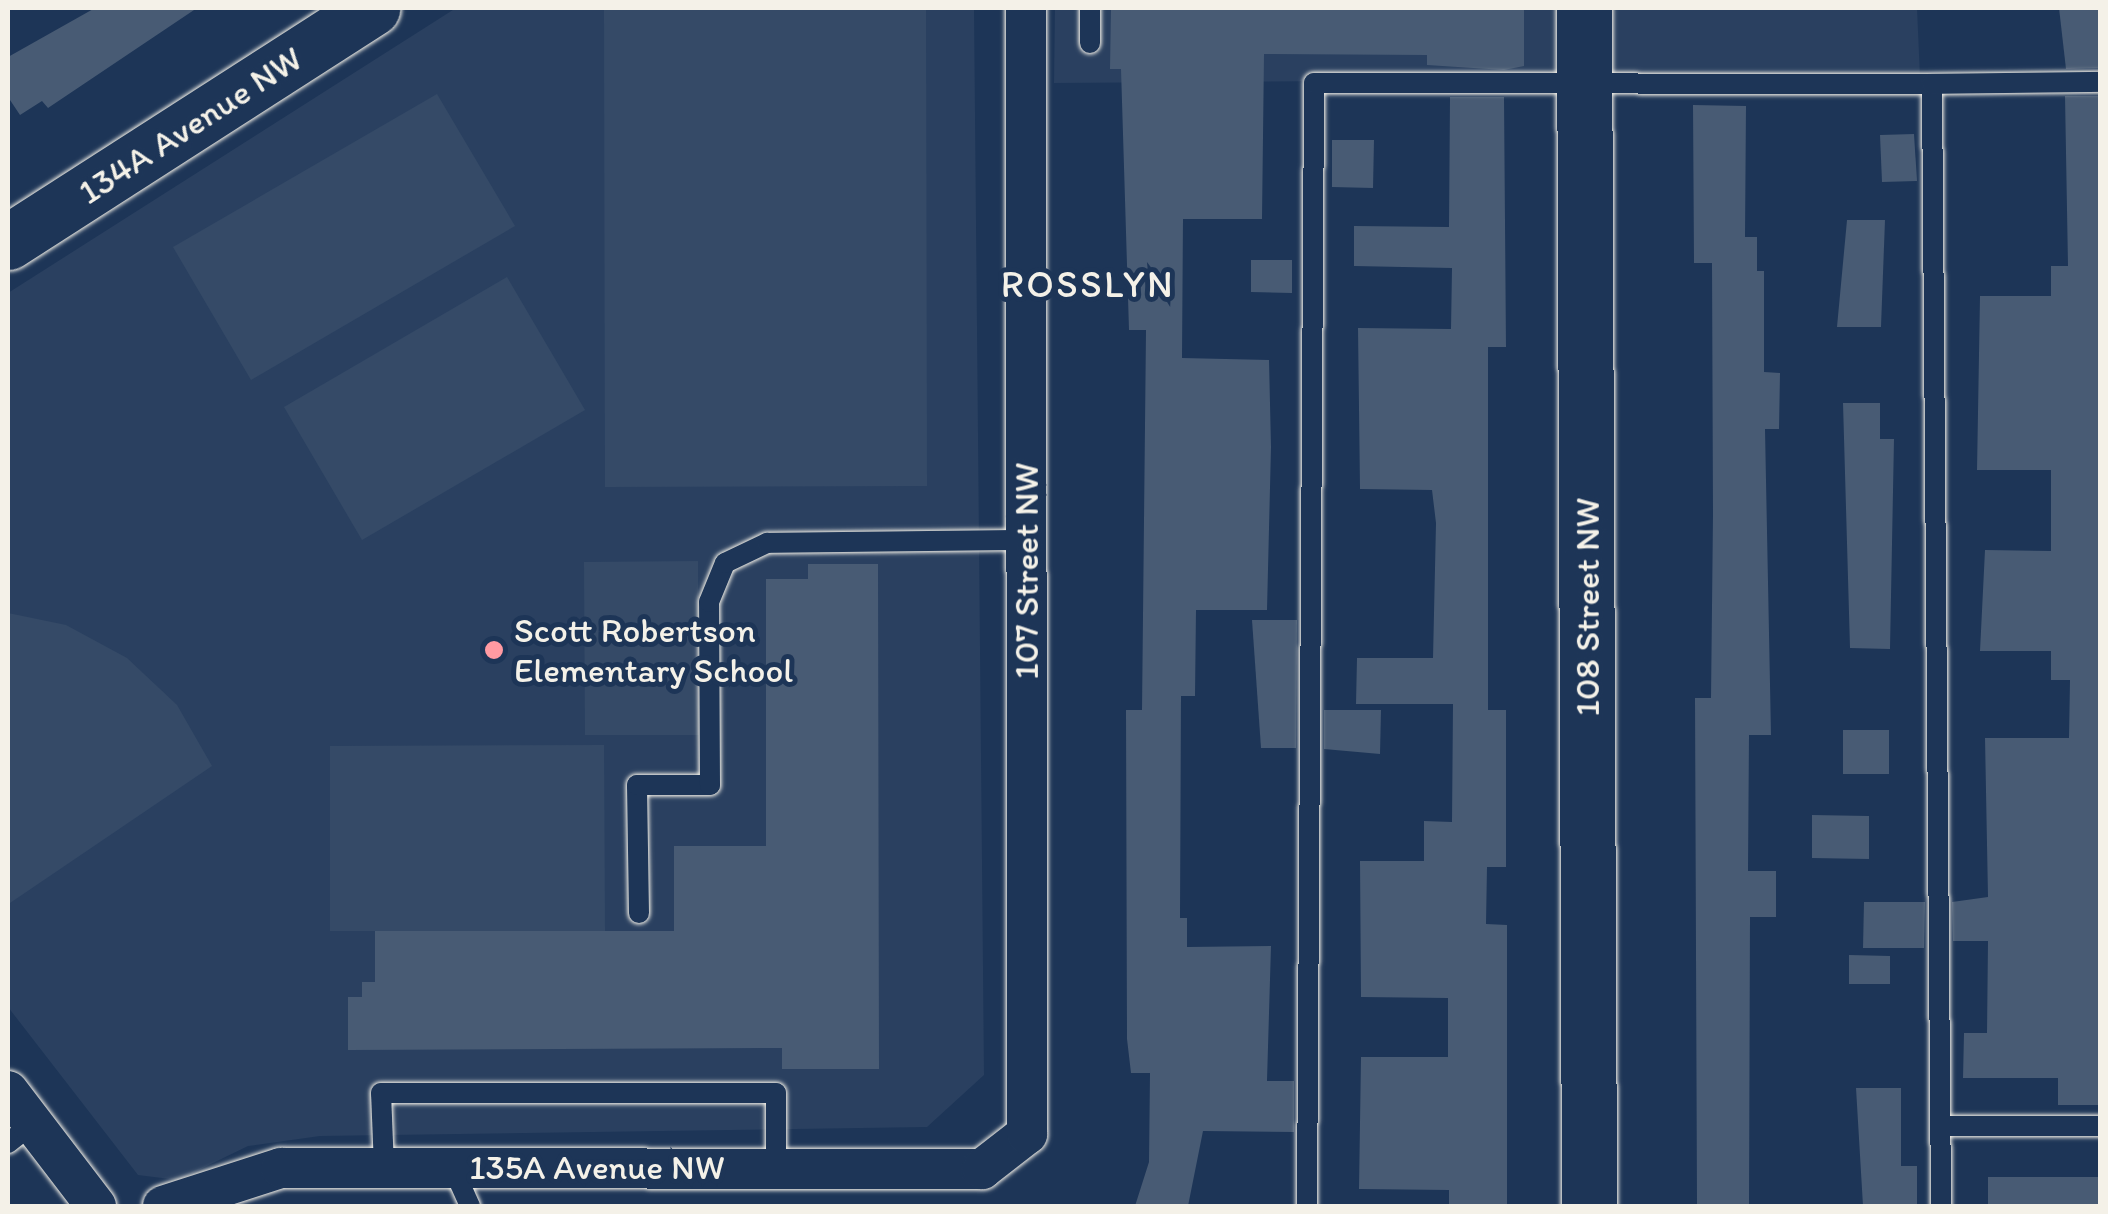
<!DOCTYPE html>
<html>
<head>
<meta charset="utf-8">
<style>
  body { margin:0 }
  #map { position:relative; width:2108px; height:1214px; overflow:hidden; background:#1d3557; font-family:Itim,sans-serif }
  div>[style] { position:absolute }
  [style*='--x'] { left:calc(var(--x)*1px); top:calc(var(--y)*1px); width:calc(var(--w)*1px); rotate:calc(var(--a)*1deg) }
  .built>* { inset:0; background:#2a4060 }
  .green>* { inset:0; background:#354a67 }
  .building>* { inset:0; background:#485b74 }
  .roads { filter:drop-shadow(0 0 2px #f4f1e8) drop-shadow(0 0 2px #f4f1e8) }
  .lane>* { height:20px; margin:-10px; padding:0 10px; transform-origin:10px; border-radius:10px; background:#1d3557 }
  .street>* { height:40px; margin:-20px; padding:0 20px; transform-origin:20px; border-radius:20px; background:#1d3557 }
  .secondary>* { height:55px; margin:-27.5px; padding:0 27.5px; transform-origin:27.5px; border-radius:27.5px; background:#1d3557 }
  .dots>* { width:28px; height:28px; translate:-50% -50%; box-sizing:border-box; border:5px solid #1d3557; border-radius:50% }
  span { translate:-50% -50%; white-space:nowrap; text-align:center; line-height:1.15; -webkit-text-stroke:10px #1d3557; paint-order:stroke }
  .street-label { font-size:35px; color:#f4f1e8 }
  .poi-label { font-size:35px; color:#f4f1e8 }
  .left { translate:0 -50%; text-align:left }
  .neighbourhood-label { font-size:38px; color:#f4f1e8; letter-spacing:2.5px }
  .frame { position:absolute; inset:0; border:10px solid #f4f1e8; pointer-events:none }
</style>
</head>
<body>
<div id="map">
  <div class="built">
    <div style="clip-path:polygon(456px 8px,974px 8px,984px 1075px,927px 1127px,320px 1136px,248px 1146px,178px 1180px,138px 1175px,8px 1007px,8px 293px)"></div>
    <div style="clip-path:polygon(1055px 8px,1917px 8px,1920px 77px,1054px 83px)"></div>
  </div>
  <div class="green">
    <div style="clip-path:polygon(604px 8px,926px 8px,927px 486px,605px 487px)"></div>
    <div style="clip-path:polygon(437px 94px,515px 226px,251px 380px,173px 247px)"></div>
    <div style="clip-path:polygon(507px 277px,585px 410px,362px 540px,284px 407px)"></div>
    <div style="clip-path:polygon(698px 561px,699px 735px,585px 735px,584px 562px)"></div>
    <div style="clip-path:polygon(8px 613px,66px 625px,127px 658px,177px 705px,212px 766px,10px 903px)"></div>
    <div style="clip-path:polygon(604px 745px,605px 931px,330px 931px,330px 746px)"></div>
  </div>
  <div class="building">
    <div style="clip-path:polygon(95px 8px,197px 8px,48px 108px,42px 101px,20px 115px,8px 97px,8px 57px)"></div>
    <div style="clip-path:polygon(1111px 8px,1524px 8px,1524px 66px,1504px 70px,1427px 65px,1427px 55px,1264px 54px,1262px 219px,1183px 219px,1182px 358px,1269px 360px,1271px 447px,1267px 610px,1196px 610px,1195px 696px,1181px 696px,1180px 918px,1187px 918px,1187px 947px,1271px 946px,1267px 1081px,1294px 1081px,1294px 1132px,1203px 1131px,1188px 1206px,1135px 1206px,1149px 1162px,1150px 1073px,1131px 1073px,1127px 1039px,1126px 710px,1142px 710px,1146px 330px,1129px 330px,1121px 69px,1110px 69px)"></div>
    <div style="clip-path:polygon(2059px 8px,2100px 8px,2100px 68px,2066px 69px)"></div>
    <div style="clip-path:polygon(2065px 96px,2100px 96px,2100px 1105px,2058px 1105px,2058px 1078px,1963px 1078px,1964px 1033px,1987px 1033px,1988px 941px,1953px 941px,1952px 902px,1988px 897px,1985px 738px,2069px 738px,2070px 680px,2051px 680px,2051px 651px,1980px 651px,1985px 550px,2051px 551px,2051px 470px,1977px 470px,1980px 296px,2051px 296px,2051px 266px,2068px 266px)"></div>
    <div style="clip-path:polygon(1450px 97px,1504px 97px,1506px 347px,1488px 347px,1488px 710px,1506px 710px,1506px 867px,1487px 867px,1486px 924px,1507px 925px,1507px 1206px,1449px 1206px,1449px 1190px,1359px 1189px,1361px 1057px,1448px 1057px,1448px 998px,1361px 997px,1360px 861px,1424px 861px,1424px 821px,1452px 822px,1453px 704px,1356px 704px,1357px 658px,1433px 658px,1436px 523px,1432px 490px,1360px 489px,1358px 328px,1451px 329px,1452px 268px,1354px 266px,1354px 226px,1449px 227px)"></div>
    <div style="clip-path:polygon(1693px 105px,1746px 106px,1745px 237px,1757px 237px,1757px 271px,1764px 271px,1764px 372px,1780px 373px,1779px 429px,1765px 429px,1771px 735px,1749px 735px,1748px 871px,1776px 871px,1776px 917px,1750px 917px,1749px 1206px,1697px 1206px,1695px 698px,1711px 698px,1713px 514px,1712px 263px,1694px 263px)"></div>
    <div style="clip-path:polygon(1914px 134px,1917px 181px,1882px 182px,1880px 135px)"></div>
    <div style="clip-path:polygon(1332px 140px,1374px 140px,1373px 188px,1332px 187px)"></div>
    <div style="clip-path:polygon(1847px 220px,1885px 220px,1881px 327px,1837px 327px)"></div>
    <div style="clip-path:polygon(1251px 260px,1292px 260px,1292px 293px,1251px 292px)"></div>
    <div style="clip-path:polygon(1843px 403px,1880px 403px,1880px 439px,1894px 439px,1890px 649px,1850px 648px)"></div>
    <div style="clip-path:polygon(808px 564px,878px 564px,879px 1069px,782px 1069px,782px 1048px,348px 1050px,348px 997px,362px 997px,362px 982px,375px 982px,375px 931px,674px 931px,674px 846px,766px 846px,766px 579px,808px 579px)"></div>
    <div style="clip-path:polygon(1252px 620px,1297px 620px,1296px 748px,1261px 748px)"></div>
    <div style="clip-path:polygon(1324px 710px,1381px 710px,1380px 754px,1324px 749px)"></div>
    <div style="clip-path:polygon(1843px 730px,1889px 730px,1889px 774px,1843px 774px)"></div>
    <div style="clip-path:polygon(1812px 815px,1869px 816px,1869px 859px,1812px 858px)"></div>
    <div style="clip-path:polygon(1864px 902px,1925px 902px,1924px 948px,1863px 948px)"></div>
    <div style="clip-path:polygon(1849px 955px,1890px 956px,1890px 984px,1849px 984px)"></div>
    <div style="clip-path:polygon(1856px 1088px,1901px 1088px,1901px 1166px,1917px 1166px,1917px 1206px,1863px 1206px)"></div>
    <div style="clip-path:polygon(1988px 1177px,2100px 1177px,2100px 1206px,1988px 1206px)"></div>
  </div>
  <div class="roads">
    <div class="lane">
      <div style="--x:1090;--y:8;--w:35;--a:90"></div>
      <div style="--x:639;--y:913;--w:128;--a:-90.9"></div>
      <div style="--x:637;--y:785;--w:73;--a:0"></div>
      <div style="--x:710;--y:785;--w:183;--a:-90.3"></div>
      <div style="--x:709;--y:602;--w:42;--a:-67.7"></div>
      <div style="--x:725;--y:563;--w:47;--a:-25.5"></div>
      <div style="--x:767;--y:543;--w:259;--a:-0.7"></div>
      <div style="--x:1942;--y:1126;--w:158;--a:0"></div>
      <div style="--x:8;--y:1143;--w:31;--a:-38"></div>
      <div style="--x:452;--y:1166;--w:44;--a:65.8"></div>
      <div style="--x:384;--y:1167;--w:74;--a:-92.3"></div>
      <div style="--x:381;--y:1093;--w:395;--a:0"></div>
      <div style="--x:776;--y:1093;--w:75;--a:90"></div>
      <div style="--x:1307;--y:1206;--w:1123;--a:-89.64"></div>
      <div style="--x:1314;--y:83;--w:618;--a:0.09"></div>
      <div style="--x:1941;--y:1206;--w:1122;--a:-90.46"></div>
      <div style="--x:1932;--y:84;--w:168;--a:-0.7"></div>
    </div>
    <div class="street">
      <div style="--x:8;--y:1091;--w:145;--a:52.6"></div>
      <div style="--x:163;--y:1206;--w:124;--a:-17.9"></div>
      <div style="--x:281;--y:1168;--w:701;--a:0.08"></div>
      <div style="--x:982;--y:1169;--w:57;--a:-37.9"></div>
      <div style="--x:1027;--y:1134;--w:1126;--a:-90.05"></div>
    </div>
    <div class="secondary">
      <div style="--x:1584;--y:8;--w:1198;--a:89.76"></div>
      <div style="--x:8;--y:242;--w:433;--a:-32.7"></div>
    </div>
  </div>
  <div class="dots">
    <div style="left:494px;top:650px;background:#ff9aa2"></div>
  </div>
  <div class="street-label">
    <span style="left:190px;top:125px;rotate:-33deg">134A Avenue NW</span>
    <span style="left:1026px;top:571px;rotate:-90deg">107 Street NW</span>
    <span style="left:1587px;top:607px;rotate:-90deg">108 Street NW</span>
    <span style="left:597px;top:1167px">135A Avenue NW</span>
  </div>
  <div class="poi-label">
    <span class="left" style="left:514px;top:650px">Scott Robertson<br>Elementary School</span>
  </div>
  <div class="neighbourhood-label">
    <span style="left:1088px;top:285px">ROSSLYN</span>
  </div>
  <div class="frame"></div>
</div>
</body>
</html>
